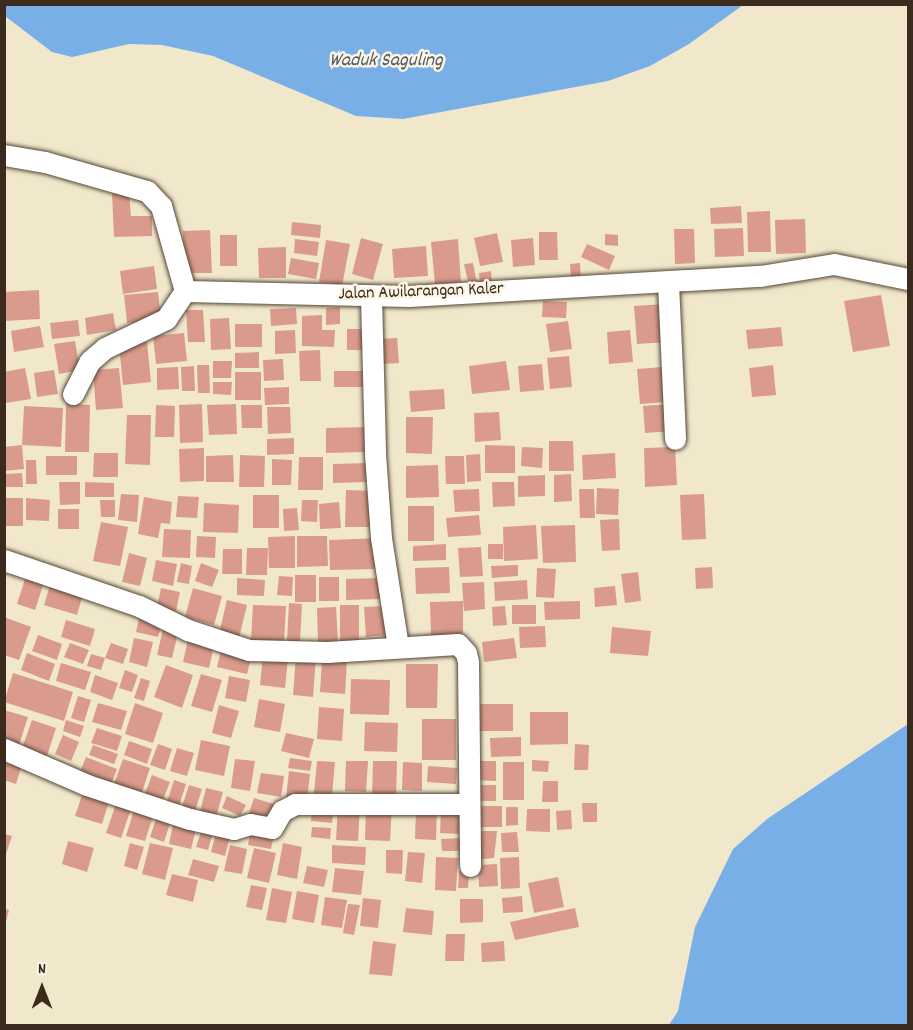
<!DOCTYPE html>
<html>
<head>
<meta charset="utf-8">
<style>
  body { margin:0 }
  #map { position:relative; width:913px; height:1030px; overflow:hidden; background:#f1e8cc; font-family:Dekko,sans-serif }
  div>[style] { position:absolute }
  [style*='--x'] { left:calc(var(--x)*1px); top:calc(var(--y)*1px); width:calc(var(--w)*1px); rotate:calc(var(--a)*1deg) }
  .water>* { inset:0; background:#79afe7 }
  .building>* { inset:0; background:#da9b8c }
  .roads { filter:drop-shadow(0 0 2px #564638) drop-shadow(0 0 2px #564638) }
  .minor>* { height:21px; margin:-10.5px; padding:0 10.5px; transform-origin:10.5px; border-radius:10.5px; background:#fff }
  span { translate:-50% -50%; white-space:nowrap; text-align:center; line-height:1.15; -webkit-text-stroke:5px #fcf5e5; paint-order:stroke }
  .street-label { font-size:18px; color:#3b2a1e }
  .water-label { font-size:20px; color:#515964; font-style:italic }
  .frame { position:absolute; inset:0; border:6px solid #3b2a1e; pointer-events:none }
  .north { position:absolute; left:12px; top:958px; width:60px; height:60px; -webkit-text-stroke:4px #fcf5e5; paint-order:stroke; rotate:0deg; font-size:16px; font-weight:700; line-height:24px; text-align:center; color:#3b2a1e }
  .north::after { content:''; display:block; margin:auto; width:21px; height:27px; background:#3b2a1e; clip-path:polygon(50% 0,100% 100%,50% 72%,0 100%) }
</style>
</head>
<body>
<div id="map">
  <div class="water">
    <div style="clip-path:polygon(4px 5px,5px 4px,743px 5px,689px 44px,650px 66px,608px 81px,403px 119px,356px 116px,213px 56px,162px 45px,129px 44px,72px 57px,52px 52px,5px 16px)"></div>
    <div style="clip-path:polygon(908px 724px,908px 1025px,669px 1025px,678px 1011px,695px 927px,733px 849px,767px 819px)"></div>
  </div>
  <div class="building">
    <div style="clip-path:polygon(129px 193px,131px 216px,152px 216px,152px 236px,114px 237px,112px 194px)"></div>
    <div style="clip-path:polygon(741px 206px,742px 223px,711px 224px,710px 208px)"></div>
    <div style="clip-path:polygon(770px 211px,771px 252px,748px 252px,747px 212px)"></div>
    <div style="clip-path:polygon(805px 219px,806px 253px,776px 254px,775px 220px)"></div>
    <div style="clip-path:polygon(292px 222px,321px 225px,320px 238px,291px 235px)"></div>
    <div style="clip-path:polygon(743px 228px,744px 256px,715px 257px,714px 229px)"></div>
    <div style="clip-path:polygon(674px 229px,694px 229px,695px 263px,675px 264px)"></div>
    <div style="clip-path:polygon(210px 230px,212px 273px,184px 273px,183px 231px)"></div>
    <div style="clip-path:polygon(539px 232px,557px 232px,558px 260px,539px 260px)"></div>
    <div style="clip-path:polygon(497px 233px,503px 262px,480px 266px,474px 238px)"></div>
    <div style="clip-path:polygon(605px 234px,618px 235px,618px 246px,605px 245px)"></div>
    <div style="clip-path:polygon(220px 235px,237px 235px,237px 266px,220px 266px)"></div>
    <div style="clip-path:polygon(361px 238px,383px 244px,373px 280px,352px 274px)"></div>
    <div style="clip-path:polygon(533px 238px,535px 265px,513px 267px,511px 240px)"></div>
    <div style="clip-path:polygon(295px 239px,319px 242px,317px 256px,294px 253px)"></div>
    <div style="clip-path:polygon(458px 239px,461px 282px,435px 284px,431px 242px)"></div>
    <div style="clip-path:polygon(326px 240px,350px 244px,342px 286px,319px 282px)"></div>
    <div style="clip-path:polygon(587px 244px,615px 256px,609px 270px,581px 257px)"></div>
    <div style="clip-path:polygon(426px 246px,428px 276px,394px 278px,392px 249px)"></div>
    <div style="clip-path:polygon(286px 247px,286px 278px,259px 278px,258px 248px)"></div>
    <div style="clip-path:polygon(291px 258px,319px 263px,316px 279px,288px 274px)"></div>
    <div style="clip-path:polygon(473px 263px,477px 284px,469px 286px,464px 264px)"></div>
    <div style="clip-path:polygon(580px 263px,581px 280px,571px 280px,570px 264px)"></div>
    <div style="clip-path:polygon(154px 266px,157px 289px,123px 294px,120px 271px)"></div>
    <div style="clip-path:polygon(491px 271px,492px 283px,480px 285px,479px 273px)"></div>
    <div style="clip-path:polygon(39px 290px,40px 319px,4px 321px,4px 292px)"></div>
    <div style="clip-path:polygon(158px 292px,161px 320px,127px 323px,124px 295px)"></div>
    <div style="clip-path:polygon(881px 295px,890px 346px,853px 352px,844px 301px)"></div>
    <div style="clip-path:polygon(543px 301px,567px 302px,566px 318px,542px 317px)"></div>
    <div style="clip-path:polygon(665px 304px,667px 342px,637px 344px,634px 306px)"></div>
    <div style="clip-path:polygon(340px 307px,340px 324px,326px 325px,326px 308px)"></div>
    <div style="clip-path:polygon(296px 308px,297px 324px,271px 326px,270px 309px)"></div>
    <div style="clip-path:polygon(186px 310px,203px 310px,205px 342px,188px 342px)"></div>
    <div style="clip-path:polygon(113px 313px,116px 330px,87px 335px,85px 318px)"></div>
    <div style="clip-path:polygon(322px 315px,322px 330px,335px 330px,334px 347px,302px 346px,302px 316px)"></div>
    <div style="clip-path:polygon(229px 318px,231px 349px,211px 350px,210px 319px)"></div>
    <div style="clip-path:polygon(78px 320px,80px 336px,52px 339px,50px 323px)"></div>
    <div style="clip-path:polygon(568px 321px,572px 349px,550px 352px,546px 324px)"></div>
    <div style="clip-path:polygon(235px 324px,262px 324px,262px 347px,235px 347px)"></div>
    <div style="clip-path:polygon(40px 326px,44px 347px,14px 352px,11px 331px)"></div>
    <div style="clip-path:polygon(781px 327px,783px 346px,748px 349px,746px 330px)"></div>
    <div style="clip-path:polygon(347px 329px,366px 329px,366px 350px,347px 350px)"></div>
    <div style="clip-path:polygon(295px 330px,296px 353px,275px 354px,275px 331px)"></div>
    <div style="clip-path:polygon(630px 330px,633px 362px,609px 364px,607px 332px)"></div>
    <div style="clip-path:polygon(184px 333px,187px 361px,156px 364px,153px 336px)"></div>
    <div style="clip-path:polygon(397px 338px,399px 363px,383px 364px,381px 339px)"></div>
    <div style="clip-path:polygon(75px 341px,80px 370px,59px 374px,54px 344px)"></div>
    <div style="clip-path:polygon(147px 342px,151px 382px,123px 385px,119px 345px)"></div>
    <div style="clip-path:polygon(320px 350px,321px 381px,300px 381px,299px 351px)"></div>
    <div style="clip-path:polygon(259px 352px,259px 368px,235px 368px,235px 353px)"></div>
    <div style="clip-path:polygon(569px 356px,572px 387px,550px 389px,547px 358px)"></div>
    <div style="clip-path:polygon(283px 359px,284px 380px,264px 381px,263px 360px)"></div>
    <div style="clip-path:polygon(213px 361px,232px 361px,231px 378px,213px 378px)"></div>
    <div style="clip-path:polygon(506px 361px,510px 390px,472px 394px,469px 366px)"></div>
    <div style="clip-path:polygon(542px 364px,544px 390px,520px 392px,518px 366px)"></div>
    <div style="clip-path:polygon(197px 365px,209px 365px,210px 393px,198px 393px)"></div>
    <div style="clip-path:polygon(773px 365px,776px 395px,752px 397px,749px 368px)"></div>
    <div style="clip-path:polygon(194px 366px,195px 391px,182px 391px,181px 367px)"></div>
    <div style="clip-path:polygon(178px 367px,179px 389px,157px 390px,157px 368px)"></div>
    <div style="clip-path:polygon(663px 367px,667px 402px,640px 404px,637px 369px)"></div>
    <div style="clip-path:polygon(25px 368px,31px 399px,5px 403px,4px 372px)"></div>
    <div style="clip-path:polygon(119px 368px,123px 408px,96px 410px,93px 370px)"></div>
    <div style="clip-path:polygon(54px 370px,58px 394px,37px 397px,34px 373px)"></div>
    <div style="clip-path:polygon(334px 371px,367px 371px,367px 387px,334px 387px)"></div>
    <div style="clip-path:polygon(235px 372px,261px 372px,261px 400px,235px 400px)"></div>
    <div style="clip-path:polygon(213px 382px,232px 382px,231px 395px,213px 394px)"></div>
    <div style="clip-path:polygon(289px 387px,289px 404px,265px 405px,264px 388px)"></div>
    <div style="clip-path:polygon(444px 389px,445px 409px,411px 412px,409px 391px)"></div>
    <div style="clip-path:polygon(66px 404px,90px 405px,89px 452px,65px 452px)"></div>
    <div style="clip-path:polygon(202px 404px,203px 442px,180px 443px,179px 405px)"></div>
    <div style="clip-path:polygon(236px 404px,237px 434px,209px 435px,207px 405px)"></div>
    <div style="clip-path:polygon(671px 404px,673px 431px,645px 433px,643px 406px)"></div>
    <div style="clip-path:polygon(156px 405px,175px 406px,174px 437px,155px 437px)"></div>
    <div style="clip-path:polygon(241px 405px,262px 405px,262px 428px,242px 428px)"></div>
    <div style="clip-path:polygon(24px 406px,63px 408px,61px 447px,22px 445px)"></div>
    <div style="clip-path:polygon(267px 407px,290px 407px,291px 433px,268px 434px)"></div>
    <div style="clip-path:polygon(499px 412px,501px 440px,475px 442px,474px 413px)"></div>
    <div style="clip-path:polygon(127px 415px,151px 415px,150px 465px,125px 464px)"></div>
    <div style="clip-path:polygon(406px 417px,433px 417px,432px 454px,406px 453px)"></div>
    <div style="clip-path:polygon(366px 427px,366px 452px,326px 453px,326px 428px)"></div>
    <div style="clip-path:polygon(294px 438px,294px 454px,267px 455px,267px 439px)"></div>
    <div style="clip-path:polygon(549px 441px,573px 441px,574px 471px,549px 471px)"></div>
    <div style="clip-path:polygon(22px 445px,24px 469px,4px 471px,4px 447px)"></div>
    <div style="clip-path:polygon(485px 445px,515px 446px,515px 473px,485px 473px)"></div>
    <div style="clip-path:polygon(522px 447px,543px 448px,542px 468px,521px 466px)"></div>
    <div style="clip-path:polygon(675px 447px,677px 485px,645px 487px,644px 448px)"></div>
    <div style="clip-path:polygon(204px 448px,204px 481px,180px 482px,179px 449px)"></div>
    <div style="clip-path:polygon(94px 453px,118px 453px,118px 477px,93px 477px)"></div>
    <div style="clip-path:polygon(615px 453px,616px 478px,583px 480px,582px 455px)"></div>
    <div style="clip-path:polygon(480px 454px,481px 481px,467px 482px,466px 455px)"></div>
    <div style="clip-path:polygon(233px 455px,234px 482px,206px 482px,206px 456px)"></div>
    <div style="clip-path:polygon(240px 455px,265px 456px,264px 487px,239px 487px)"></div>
    <div style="clip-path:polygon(46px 456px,77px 456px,77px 475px,46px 475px)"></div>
    <div style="clip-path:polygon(445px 456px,464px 456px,465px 484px,446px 484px)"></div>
    <div style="clip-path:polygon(299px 457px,323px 457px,323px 490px,298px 490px)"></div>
    <div style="clip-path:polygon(272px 459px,292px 460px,291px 485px,272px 485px)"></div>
    <div style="clip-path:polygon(26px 460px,36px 460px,37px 484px,26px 484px)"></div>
    <div style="clip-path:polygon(368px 463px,368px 482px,333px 483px,333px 464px)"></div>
    <div style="clip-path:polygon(438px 465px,439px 497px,406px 498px,406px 466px)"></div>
    <div style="clip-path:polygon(22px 473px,23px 487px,4px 487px,4px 474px)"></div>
    <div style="clip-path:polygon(571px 474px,572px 501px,554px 502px,554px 475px)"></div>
    <div style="clip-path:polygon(545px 475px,545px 496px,518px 497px,518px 476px)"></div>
    <div style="clip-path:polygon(59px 482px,80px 482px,80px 504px,60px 505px)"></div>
    <div style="clip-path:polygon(85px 482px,114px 483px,114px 497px,85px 497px)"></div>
    <div style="clip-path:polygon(492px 482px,514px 482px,515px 506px,493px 507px)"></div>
    <div style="clip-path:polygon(597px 488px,619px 489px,618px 515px,596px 514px)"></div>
    <div style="clip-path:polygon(479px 489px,480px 511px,455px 512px,453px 490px)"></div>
    <div style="clip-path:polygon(579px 489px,594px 489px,595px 518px,580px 518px)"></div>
    <div style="clip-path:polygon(346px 490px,374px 491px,373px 527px,345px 527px)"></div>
    <div style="clip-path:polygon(121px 494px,139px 495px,137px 522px,118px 520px)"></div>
    <div style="clip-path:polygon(704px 494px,706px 539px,682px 540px,680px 495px)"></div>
    <div style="clip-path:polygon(253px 495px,279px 495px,279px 528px,253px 528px)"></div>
    <div style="clip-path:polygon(178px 496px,199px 497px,197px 518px,176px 517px)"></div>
    <div style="clip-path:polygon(144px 497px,172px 502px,170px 524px,161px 523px,158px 538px,138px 534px)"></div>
    <div style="clip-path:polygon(4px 498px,23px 498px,23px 526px,4px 526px)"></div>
    <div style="clip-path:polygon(26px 498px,50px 500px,49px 521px,26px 520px)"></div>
    <div style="clip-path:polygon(100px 500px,115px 500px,115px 517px,101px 517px)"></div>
    <div style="clip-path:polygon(302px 500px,318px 500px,317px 522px,301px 521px)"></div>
    <div style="clip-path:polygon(339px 502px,341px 528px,320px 529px,319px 504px)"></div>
    <div style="clip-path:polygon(204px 503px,239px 505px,238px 533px,203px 532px)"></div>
    <div style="clip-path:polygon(408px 506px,434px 506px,434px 541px,408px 541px)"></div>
    <div style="clip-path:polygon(297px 508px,299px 530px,284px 531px,283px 509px)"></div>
    <div style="clip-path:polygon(58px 509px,79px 509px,79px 529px,58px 529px)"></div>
    <div style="clip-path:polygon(479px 515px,481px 535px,448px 537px,446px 518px)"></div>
    <div style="clip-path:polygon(619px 519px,620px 550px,602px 551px,600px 520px)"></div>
    <div style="clip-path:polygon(101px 522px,128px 527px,120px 566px,93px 561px)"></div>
    <div style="clip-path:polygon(536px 525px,538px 559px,504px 561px,503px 527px)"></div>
    <div style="clip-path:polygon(575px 525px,576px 562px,543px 563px,541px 526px)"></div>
    <div style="clip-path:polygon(164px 529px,191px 530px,190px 558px,162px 557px)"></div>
    <div style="clip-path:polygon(197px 536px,216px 537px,215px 558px,196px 557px)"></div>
    <div style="clip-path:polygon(295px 536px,295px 568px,269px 568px,268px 537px)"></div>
    <div style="clip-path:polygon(297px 536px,327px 536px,328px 566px,297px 567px)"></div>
    <div style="clip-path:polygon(379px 538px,380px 569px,330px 570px,329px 540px)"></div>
    <div style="clip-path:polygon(446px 544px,446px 560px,413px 561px,413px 546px)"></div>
    <div style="clip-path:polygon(488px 544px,503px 544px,503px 559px,488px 559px)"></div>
    <div style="clip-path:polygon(481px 547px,483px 576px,460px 577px,458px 548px)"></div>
    <div style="clip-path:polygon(247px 548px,268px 548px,267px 575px,246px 575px)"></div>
    <div style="clip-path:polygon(223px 549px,242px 549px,242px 574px,222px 574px)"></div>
    <div style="clip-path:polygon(129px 553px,147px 558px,140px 586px,122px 582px)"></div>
    <div style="clip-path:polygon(156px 560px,177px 564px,173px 586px,152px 581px)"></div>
    <div style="clip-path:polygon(181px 563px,192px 566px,189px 584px,177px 582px)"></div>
    <div style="clip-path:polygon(201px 563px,219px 570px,212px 587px,195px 581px)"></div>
    <div style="clip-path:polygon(518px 565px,518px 576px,492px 578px,491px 566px)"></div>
    <div style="clip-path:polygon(449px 567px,450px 593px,416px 594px,415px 568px)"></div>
    <div style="clip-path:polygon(712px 567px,713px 588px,696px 589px,695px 568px)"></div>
    <div style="clip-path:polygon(537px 568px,556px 569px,554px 598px,536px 597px)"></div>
    <div style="clip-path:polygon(638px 572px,641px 601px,625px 603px,621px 574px)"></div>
    <div style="clip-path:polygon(295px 575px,316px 575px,316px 602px,295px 602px)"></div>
    <div style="clip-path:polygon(26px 576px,44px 582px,35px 610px,17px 604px)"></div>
    <div style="clip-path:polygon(279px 576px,293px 577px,292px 596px,277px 595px)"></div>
    <div style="clip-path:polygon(319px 577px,339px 577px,339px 601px,319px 601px)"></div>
    <div style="clip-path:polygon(237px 578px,265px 580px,264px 596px,237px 595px)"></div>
    <div style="clip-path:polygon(380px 578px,381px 599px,346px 600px,346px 579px)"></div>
    <div style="clip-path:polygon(527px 580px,528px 599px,495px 601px,494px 582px)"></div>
    <div style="clip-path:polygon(484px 582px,485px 609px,464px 611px,462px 583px)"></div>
    <div style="clip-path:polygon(50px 585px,83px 594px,77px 615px,44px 605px)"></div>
    <div style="clip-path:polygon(615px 586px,617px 605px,595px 607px,594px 588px)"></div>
    <div style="clip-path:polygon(161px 588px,180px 592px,176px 611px,157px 607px)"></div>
    <div style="clip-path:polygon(193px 588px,222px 596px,214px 625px,185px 617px)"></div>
    <div style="clip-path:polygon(227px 600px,247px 605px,239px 638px,219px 634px)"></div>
    <div style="clip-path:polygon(463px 601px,463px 635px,431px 635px,430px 602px)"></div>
    <div style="clip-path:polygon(580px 601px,580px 619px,545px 620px,544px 602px)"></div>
    <div style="clip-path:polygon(289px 603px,302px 604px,300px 642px,287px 641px)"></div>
    <div style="clip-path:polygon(253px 605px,286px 606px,284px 642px,251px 640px)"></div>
    <div style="clip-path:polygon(340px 605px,359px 605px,359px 641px,340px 641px)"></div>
    <div style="clip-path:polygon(512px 605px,536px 605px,536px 624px,512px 624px)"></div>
    <div style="clip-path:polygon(384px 606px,386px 635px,366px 637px,364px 607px)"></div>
    <div style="clip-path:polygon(505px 606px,507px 625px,493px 626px,492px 607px)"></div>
    <div style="clip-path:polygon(336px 607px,338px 642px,318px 643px,317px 608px)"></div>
    <div style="clip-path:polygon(140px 614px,163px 619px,158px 637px,136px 632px)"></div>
    <div style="clip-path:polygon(4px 617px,31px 627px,19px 660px,4px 655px)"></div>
    <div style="clip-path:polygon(66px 620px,95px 629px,90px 646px,61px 637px)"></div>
    <div style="clip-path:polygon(545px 626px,546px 647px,520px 648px,519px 627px)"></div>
    <div style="clip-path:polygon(612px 627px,651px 631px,648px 656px,610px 653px)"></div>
    <div style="clip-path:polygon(163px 629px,178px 633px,172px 658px,157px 655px)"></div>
    <div style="clip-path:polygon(38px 635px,62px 644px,57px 660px,32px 651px)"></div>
    <div style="clip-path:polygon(134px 638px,153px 642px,147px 667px,129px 662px)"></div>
    <div style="clip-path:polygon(514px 638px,517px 658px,484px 662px,482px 642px)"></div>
    <div style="clip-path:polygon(188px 639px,214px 646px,209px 668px,183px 662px)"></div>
    <div style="clip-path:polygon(70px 643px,89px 650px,83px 664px,64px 657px)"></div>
    <div style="clip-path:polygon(111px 643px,128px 649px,123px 664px,105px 658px)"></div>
    <div style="clip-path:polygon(221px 651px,251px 658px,247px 674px,217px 667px)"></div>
    <div style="clip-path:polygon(27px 653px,55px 664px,49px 681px,21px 670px)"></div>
    <div style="clip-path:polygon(91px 654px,105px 658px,101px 670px,87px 666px)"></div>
    <div style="clip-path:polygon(263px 655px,288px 658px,285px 688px,260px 685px)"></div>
    <div style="clip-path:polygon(296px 655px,316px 657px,313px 697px,293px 695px)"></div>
    <div style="clip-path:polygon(322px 659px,347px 660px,345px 694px,320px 692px)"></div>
    <div style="clip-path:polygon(61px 663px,91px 672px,85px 690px,56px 681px)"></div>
    <div style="clip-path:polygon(406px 664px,438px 664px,437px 708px,406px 708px)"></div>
    <div style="clip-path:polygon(166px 665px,193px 675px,182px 708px,154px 697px)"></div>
    <div style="clip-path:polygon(125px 670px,138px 675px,132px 692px,119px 688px)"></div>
    <div style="clip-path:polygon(13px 673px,73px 692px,64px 721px,4px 702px)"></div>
    <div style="clip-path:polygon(201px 674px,222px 680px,212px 712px,191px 706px)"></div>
    <div style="clip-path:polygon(95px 675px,118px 683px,112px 700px,90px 692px)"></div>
    <div style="clip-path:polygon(229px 676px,250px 680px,246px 702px,225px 698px)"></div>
    <div style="clip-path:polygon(141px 678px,150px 681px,144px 701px,134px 698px)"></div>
    <div style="clip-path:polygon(351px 679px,390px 680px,389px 715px,350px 714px)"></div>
    <div style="clip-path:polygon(78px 696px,91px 700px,84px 722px,71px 718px)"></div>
    <div style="clip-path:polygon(259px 699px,285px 704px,280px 732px,254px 727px)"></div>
    <div style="clip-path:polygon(98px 703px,127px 711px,121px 730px,92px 722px)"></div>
    <div style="clip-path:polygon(135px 703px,163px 713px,153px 743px,125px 734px)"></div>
    <div style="clip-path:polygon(478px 704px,513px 704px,513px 731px,478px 731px)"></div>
    <div style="clip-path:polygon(219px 705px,239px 711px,231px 738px,212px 733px)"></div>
    <div style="clip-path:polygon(319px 707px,344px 709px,342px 741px,317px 739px)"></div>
    <div style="clip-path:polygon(4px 710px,28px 717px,18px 748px,4px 743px)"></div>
    <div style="clip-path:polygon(530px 712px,568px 712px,568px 744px,530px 745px)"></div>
    <div style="clip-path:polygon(422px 719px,456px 719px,456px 760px,422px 760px)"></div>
    <div style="clip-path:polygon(32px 720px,56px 728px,45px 762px,20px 754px)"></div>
    <div style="clip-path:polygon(66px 720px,84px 726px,80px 737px,63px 731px)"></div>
    <div style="clip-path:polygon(365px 722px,398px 723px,397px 752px,364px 751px)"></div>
    <div style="clip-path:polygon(97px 728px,122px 736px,117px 751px,91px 743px)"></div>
    <div style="clip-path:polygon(286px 733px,314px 739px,309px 758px,281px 751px)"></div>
    <div style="clip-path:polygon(63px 735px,79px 742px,71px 761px,55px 754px)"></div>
    <div style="clip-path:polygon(521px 737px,521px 756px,491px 757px,490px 738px)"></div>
    <div style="clip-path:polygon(201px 740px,230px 746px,224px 776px,195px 770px)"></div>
    <div style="clip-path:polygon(129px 741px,152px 749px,147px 764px,124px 755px)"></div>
    <div style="clip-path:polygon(158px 744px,172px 749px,165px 770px,150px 765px)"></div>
    <div style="clip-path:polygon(575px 744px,589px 745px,588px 770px,574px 770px)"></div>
    <div style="clip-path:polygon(93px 745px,118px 754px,114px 764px,89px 755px)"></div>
    <div style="clip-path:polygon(177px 748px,194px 753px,187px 776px,170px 771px)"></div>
    <div style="clip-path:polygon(4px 756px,23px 761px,16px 784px,4px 780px)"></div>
    <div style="clip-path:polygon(86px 757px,117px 769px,109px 789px,78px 777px)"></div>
    <div style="clip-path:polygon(290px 758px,312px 761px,310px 771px,288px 768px)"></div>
    <div style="clip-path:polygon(123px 759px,150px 768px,141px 795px,113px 787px)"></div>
    <div style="clip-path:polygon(235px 759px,255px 761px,250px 791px,231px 788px)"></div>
    <div style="clip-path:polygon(532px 760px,549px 761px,548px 772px,532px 771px)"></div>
    <div style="clip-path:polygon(317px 761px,335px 762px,332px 795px,314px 793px)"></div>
    <div style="clip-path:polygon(346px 761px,368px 761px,366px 792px,345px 791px)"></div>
    <div style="clip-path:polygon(373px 761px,397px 761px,396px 800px,372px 799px)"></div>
    <div style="clip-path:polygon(471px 761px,496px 761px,496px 781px,471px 780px)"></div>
    <div style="clip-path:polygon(403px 762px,422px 763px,422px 791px,402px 790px)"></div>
    <div style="clip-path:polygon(503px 762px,524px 762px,524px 800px,503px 800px)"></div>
    <div style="clip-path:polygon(428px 766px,457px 768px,456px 784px,427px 782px)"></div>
    <div style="clip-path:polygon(289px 771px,310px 774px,307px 800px,286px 798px)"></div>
    <div style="clip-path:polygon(261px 773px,284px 776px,281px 797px,257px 793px)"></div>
    <div style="clip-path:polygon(152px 775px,170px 782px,161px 805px,143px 799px)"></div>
    <div style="clip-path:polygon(174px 780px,186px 784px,178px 809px,166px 805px)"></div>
    <div style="clip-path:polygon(543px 781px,558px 781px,558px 802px,542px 802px)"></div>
    <div style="clip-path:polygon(189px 785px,202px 789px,194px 814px,181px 810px)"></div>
    <div style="clip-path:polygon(472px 785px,496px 785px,496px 801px,472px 801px)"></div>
    <div style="clip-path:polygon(206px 788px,223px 792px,215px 821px,199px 816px)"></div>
    <div style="clip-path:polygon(84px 789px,110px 798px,102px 824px,75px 816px)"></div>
    <div style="clip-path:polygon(227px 796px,246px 805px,240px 816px,222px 808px)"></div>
    <div style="clip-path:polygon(118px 798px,133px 803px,121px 838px,106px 833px)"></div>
    <div style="clip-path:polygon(254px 798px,277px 805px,272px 823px,248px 816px)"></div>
    <div style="clip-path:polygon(582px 803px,597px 803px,597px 822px,583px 822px)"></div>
    <div style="clip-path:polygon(338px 804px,360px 806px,358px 841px,336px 840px)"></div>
    <div style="clip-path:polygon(313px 805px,334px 807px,332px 823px,311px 821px)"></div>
    <div style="clip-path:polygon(366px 805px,392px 806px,390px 841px,365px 840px)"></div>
    <div style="clip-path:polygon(474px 806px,502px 806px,502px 827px,475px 827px)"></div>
    <div style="clip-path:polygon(135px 807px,154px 813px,145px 841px,126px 836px)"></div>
    <div style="clip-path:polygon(506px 807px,518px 807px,518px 825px,506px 826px)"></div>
    <div style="clip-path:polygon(416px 809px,437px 810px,436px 840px,415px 839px)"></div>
    <div style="clip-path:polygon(441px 809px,460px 810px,459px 834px,440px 833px)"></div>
    <div style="clip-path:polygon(527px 809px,550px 809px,550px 832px,526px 831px)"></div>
    <div style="clip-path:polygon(571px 810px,572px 829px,557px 830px,556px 811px)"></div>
    <div style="clip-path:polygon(157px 816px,171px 820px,164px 842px,150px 837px)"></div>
    <div style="clip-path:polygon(174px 820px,197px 825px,191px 849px,169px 844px)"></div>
    <div style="clip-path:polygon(203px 826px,214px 829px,208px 850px,196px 847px)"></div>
    <div style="clip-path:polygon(251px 826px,275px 830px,271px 849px,248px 845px)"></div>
    <div style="clip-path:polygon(312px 827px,331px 828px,330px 839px,311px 837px)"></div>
    <div style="clip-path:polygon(217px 829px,231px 833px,225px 856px,211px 852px)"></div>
    <div style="clip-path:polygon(474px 831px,497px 831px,494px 858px,473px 860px)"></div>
    <div style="clip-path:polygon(517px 832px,519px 852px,502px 852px,501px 833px)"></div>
    <div style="clip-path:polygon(4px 834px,12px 836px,5px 857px,4px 857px)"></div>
    <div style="clip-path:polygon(461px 838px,461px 851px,442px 851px,441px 839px)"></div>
    <div style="clip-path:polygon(68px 841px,94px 848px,87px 872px,62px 864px)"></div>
    <div style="clip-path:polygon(130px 843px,144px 847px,137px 870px,124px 866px)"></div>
    <div style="clip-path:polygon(150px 843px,173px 848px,165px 880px,142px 874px)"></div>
    <div style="clip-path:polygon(283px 843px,302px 847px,297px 879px,277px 875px)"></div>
    <div style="clip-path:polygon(230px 845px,247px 849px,242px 874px,224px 871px)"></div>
    <div style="clip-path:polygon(332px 845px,366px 847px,365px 865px,332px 863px)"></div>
    <div style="clip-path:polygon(254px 848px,276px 853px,269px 883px,247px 878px)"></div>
    <div style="clip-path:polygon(386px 850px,403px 850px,402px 874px,386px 873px)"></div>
    <div style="clip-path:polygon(408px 852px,425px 853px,422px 883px,405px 881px)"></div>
    <div style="clip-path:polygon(436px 857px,458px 858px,456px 891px,435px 890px)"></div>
    <div style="clip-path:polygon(519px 857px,520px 888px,501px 889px,500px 858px)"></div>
    <div style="clip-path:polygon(193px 859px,219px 866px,214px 882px,188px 875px)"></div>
    <div style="clip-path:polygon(497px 864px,498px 886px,479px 887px,478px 865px)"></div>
    <div style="clip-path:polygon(307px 866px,328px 870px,324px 887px,303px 883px)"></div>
    <div style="clip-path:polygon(335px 868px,364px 871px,361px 895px,332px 892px)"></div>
    <div style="clip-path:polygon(459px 871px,469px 871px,468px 888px,458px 888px)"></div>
    <div style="clip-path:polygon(172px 874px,198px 880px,193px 902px,166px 895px)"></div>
    <div style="clip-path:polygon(558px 877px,564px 907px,534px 913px,528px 883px)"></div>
    <div style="clip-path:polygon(251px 885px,267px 888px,262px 910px,246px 907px)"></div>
    <div style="clip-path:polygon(272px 888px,292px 892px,286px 923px,266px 920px)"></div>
    <div style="clip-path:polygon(297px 891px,319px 895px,314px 923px,292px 919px)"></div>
    <div style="clip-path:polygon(522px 896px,523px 912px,503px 913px,502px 898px)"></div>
    <div style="clip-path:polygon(325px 897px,347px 900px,342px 928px,321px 925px)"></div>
    <div style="clip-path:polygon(363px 898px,381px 900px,378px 928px,360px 926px)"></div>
    <div style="clip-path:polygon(460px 899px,483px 899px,483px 922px,460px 923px)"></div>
    <div style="clip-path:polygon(348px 904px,360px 905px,354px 935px,343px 933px)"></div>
    <div style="clip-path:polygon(406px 908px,434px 911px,432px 935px,403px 932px)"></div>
    <div style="clip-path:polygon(575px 908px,579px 927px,515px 940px,510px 922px)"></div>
    <div style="clip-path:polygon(4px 909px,9px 910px,5px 926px,4px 925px)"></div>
    <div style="clip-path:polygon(446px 934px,465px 934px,464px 961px,445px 961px)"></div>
    <div style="clip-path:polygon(373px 941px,396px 944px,392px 976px,369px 974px)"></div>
    <div style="clip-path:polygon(504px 941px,505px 961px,482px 962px,481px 943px)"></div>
  </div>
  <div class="roads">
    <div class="minor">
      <div style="--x:4;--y:155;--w:42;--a:9.7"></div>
      <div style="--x:45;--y:162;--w:106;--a:15.9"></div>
      <div style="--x:147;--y:191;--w:21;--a:47"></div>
      <div style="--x:161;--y:206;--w:88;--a:74.2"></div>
      <div style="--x:668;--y:283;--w:156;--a:87.4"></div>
      <div style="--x:185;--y:291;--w:224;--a:1.3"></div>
      <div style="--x:409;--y:296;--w:352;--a:-3.3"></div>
      <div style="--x:760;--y:276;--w:75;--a:-9.2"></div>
      <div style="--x:834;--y:264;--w:76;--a:11.5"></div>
      <div style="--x:371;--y:297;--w:157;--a:88.5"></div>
      <div style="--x:375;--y:454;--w:84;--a:85.9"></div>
      <div style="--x:381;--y:538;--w:110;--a:81.1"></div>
      <div style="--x:73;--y:394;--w:37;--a:-63"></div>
      <div style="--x:90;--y:361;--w:20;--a:-41"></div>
      <div style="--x:105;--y:348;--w:68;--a:-25.4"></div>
      <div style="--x:166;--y:319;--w:34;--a:-56"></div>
      <div style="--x:4;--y:560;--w:143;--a:18.8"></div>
      <div style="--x:139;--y:606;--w:55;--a:26.1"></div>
      <div style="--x:188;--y:630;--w:64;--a:18.2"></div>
      <div style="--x:249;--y:650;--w:78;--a:1.5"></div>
      <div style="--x:327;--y:652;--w:131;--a:-3.5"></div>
      <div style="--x:458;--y:644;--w:12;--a:48"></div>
      <div style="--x:466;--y:653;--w:9;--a:77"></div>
      <div style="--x:468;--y:662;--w:204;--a:89.4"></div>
      <div style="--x:4;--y:749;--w:90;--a:23.4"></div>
      <div style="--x:87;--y:785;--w:108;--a:18.3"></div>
      <div style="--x:190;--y:819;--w:45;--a:12.8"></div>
      <div style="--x:234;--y:829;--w:17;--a:-17"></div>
      <div style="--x:250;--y:824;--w:22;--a:10"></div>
      <div style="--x:272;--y:828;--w:20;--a:-60"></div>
      <div style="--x:282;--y:811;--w:15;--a:-28"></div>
      <div style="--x:295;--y:804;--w:171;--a:0"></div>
    </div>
  </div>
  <div class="street-label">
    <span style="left:421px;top:293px;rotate:-2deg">Jalan Awilarangan Kaler</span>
  </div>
  <div class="water-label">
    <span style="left:386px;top:61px">Waduk Saguling</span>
  </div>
  <div class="frame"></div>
  <div class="north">N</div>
</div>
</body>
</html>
